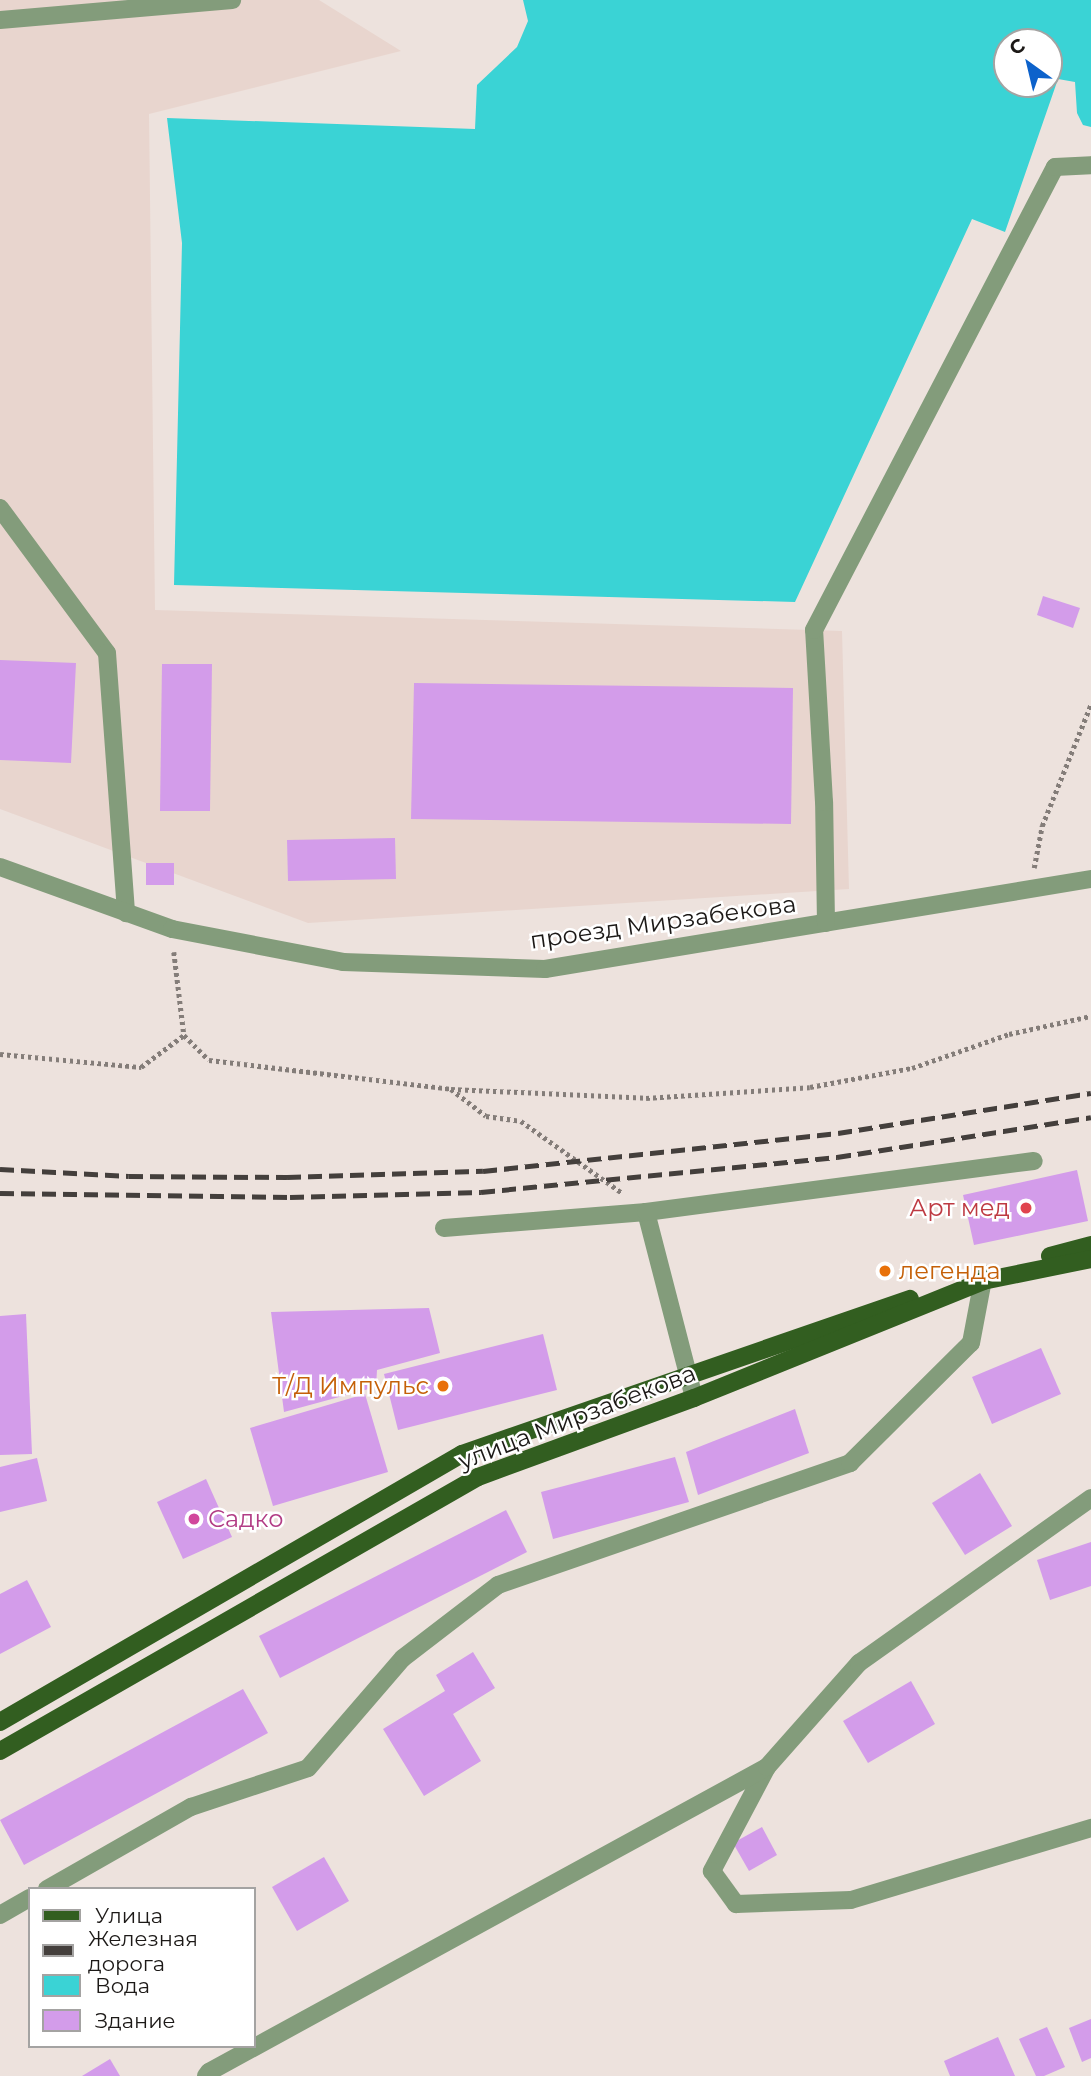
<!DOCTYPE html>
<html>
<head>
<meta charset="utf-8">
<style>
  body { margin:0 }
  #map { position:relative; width:1091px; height:2076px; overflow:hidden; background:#ede2dd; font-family:Montserrat,sans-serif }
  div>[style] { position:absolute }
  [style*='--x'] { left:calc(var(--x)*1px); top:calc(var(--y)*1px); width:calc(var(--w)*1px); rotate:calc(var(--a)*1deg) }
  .built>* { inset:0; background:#e8d5ce }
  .water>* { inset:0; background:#3ad3d5 }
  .building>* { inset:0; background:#d39cea }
  .path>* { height:4.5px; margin-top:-2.25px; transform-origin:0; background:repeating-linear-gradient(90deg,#847d79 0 3.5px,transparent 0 7px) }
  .minor>* { height:18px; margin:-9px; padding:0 9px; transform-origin:9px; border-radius:9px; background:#839c7b }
  .major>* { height:18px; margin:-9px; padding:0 9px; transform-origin:9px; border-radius:9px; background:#325e20 }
  .rail>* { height:5px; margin-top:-2.5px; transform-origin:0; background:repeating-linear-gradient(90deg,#443f3c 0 14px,transparent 0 21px) }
  .dots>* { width:19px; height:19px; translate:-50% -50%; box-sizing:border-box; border:4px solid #fff; border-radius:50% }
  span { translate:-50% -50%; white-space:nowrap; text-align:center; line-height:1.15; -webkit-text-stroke:5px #fff; paint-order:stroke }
  .street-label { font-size:24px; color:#1c1917 }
  .health-label { font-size:24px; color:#be3a42 }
  .right { translate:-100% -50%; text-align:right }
  .food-label { font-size:24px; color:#c56008 }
  .left { translate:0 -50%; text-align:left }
  .hotel-label { font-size:24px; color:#b23c85 }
  .legend { position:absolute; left:28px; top:1887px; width:228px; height:161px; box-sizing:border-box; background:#fff; border:2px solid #a4a3a2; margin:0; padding:9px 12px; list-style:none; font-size:21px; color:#1c1917 }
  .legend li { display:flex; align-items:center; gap:14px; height:35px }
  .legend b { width:35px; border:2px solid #a4a3a2 }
  .north { position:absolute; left:993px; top:28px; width:70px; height:70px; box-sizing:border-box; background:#fff; border:2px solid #a4a3a2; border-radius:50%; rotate:326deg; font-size:19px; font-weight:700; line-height:28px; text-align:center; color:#1c1917 }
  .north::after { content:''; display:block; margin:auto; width:24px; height:32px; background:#0d62cb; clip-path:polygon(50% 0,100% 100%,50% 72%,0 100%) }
</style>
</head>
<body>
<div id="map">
  <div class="built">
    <div style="clip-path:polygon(0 0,319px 0,401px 51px,149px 114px,155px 610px,842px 631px,849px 889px,308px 923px,0 809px)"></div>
  </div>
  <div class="water">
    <div style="clip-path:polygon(evenodd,523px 0,1091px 0,1091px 127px,1083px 125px,1077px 113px,1075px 82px,1058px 79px,1005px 232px,972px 219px,795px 602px,174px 585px,182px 243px,167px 118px,475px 129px,477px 85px,517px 47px,528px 21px,523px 0,1007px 42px,1049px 42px,1049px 84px,1007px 84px,1007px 42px)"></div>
  </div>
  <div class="building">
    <div style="clip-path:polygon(1043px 596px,1080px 608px,1073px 628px,1037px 615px)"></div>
    <div style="clip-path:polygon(0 660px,76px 663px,71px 763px,0 760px)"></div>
    <div style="clip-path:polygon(162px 664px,212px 664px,210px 811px,160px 811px)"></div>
    <div style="clip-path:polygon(414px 683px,793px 688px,791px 824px,411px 819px)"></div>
    <div style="clip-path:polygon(395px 838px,396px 879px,288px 881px,287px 840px)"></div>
    <div style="clip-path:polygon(146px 863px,174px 863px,174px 885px,146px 885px)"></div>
    <div style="clip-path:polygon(1077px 1170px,1088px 1221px,974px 1245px,963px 1195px)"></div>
    <div style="clip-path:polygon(429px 1308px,440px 1353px,377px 1370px,376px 1387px,284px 1412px,271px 1312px)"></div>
    <div style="clip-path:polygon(26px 1314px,32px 1454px,0 1455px,0 1316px)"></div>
    <div style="clip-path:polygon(543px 1334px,557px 1390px,398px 1430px,384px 1374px)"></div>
    <div style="clip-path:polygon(1041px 1348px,1061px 1394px,992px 1424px,972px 1377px)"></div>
    <div style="clip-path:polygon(365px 1394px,388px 1472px,273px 1506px,250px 1428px)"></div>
    <div style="clip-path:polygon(795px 1409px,809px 1453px,698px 1495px,686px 1452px)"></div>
    <div style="clip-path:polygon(675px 1457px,689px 1502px,553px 1539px,541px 1492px)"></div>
    <div style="clip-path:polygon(37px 1458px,47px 1501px,0 1512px,0 1467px)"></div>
    <div style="clip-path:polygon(980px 1473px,1012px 1526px,965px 1555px,932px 1503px)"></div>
    <div style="clip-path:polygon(206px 1479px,232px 1537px,183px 1559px,157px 1502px)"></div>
    <div style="clip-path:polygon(506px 1510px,527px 1552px,280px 1678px,259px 1636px)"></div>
    <div style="clip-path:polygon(1091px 1542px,1091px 1586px,1050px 1600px,1037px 1560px)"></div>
    <div style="clip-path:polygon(27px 1580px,51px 1627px,0 1654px,0 1594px)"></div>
    <div style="clip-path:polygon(473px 1652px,495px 1688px,453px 1714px,481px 1761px,424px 1796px,383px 1729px,445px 1691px,436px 1675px)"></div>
    <div style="clip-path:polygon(911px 1681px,935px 1724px,868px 1763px,843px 1721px)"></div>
    <div style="clip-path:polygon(243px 1689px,268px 1733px,24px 1865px,0 1820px)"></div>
    <div style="clip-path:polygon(762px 1827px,777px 1855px,749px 1871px,733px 1843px)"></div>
    <div style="clip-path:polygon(324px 1857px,349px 1901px,297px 1931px,272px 1887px)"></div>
    <div style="clip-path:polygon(1091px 2019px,1091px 2058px,1082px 2062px,1069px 2028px)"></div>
    <div style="clip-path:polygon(1047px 2027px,1065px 2067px,1044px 2076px,1036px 2076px,1019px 2039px)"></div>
    <div style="clip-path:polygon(998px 2037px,1015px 2076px,950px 2076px,944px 2061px)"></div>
    <div style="clip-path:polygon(110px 2059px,120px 2076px,82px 2076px)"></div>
  </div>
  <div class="path">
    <div style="--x:1034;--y:868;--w:43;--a:-79.2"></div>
    <div style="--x:1042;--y:826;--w:131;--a:-68.1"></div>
    <div style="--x:174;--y:952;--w:84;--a:83.1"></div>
    <div style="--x:184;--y:1035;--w:35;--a:45"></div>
    <div style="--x:209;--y:1060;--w:244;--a:6.8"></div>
    <div style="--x:451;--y:1089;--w:44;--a:37.6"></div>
    <div style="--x:486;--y:1116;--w:35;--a:8"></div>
    <div style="--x:521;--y:1121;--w:123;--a:35.4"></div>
    <div style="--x:0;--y:1054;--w:142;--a:5.3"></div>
    <div style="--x:141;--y:1067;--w:54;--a:-36.7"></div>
    <div style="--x:451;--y:1089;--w:195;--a:2.6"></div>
    <div style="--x:646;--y:1098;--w:164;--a:-3.8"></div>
    <div style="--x:810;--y:1087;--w:104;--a:-10.6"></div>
    <div style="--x:912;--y:1068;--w:103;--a:-19.3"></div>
    <div style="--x:1009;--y:1034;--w:84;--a:-12.4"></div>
  </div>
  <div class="minor">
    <div style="--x:0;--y:20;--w:233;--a:-4.9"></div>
    <div style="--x:0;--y:508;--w:180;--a:53.6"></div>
    <div style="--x:107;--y:653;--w:261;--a:85.8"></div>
    <div style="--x:0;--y:867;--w:183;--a:19.8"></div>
    <div style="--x:172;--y:929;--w:174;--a:10.9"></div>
    <div style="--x:343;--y:962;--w:202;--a:2"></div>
    <div style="--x:545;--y:969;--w:553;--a:-9.36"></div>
    <div style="--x:826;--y:923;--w:121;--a:-90.9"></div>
    <div style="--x:824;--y:802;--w:172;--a:-93.3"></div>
    <div style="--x:814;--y:630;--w:522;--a:-62.5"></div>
    <div style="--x:1055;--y:167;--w:36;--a:-3"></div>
    <div style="--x:646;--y:1212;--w:192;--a:75.5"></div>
    <div style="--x:444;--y:1228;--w:203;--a:-4.5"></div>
    <div style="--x:646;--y:1212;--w:391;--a:-7.5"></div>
    <div style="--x:767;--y:1767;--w:118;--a:117.9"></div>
    <div style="--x:712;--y:1871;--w:41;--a:54"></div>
    <div style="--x:736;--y:1904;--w:115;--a:-2"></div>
    <div style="--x:851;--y:1900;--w:251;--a:-16.7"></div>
    <div style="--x:47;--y:1889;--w:166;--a:-29.7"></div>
    <div style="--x:191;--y:1807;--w:123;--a:-18.4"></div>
    <div style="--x:308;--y:1768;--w:145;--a:-49.2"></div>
    <div style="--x:403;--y:1658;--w:120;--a:-37.5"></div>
    <div style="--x:498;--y:1585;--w:373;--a:-19.1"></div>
    <div style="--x:850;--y:1463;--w:170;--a:-44.8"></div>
    <div style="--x:971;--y:1343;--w:70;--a:-79.3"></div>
    <div style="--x:0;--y:1915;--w:34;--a:-30"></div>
    <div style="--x:206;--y:2076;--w:5;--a:-53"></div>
    <div style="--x:209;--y:2072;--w:636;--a:-28.66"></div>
    <div style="--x:767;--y:1767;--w:139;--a:-48.5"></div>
    <div style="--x:859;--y:1663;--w:285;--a:-35.4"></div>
  </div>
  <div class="major">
    <div style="--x:1050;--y:1256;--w:42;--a:-15"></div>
    <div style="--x:0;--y:1722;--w:534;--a:-30.12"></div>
    <div style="--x:462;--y:1454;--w:474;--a:-19.1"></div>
    <div style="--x:0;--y:1751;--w:551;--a:-29.82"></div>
    <div style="--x:478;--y:1477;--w:230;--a:-20.1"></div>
    <div style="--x:694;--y:1398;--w:312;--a:-22"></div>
    <div style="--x:983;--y:1281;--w:110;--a:-11.5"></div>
  </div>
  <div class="rail">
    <div style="--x:0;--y:1169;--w:129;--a:3.1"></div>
    <div style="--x:129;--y:1176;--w:158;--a:0.4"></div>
    <div style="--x:287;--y:1177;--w:196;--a:-1.8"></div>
    <div style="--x:483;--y:1171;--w:357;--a:-6.1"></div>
    <div style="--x:838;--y:1133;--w:256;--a:-9"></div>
    <div style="--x:0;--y:1193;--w:290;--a:0.8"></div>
    <div style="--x:290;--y:1197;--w:191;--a:-1.5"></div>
    <div style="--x:481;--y:1192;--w:358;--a:-5.6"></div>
    <div style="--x:837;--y:1157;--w:257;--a:-8.9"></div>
  </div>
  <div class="dots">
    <div style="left:1026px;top:1208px;background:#e0444e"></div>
    <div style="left:885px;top:1271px;background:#e8710a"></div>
    <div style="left:443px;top:1386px;background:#e8710a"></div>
    <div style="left:194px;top:1519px;background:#d1479c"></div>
  </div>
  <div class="street-label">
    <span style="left:663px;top:922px;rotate:-8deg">проезд Мирзабекова</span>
    <span style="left:577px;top:1417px;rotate:-21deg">улица Мирзабекова</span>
  </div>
  <div class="health-label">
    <span class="right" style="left:1010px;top:1208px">Арт мед</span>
  </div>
  <div class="food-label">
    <span class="left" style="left:899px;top:1271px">легенда</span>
    <span class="right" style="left:429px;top:1386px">Т/Д Импульс</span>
  </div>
  <div class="hotel-label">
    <span class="left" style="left:208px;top:1519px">Садко</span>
  </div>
  <ul class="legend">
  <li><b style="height:9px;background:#325e20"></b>Улица</li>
  <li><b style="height:9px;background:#443f3c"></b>Железная дорога</li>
  <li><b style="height:19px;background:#3ad3d5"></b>Вода</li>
  <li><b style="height:19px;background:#d39cea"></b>Здание</li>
  </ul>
  <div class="north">С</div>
</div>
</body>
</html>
